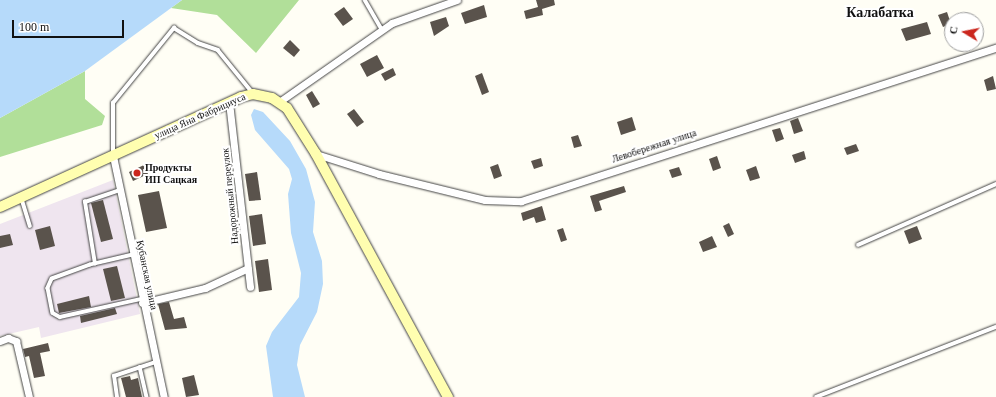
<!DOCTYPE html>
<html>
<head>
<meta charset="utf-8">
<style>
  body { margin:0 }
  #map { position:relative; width:996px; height:397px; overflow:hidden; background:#fffef5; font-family:Georgia,serif }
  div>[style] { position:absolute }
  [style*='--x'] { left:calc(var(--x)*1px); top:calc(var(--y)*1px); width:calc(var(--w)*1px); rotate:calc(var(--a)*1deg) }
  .industrial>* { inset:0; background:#efe5ef }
  .forest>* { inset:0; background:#b1df99 }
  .water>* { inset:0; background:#b6dafa }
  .building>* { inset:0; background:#5a534c }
  .roads { filter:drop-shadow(0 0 1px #444) drop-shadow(0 0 1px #444) }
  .lane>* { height:3.5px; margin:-1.75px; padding:0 1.75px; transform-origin:1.75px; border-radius:1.75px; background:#fff }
  .street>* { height:7px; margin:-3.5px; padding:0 3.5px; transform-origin:3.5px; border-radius:3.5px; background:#fff }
  .secondary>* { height:10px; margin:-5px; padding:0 5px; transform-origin:5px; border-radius:5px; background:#fffeb0 }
  .dots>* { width:11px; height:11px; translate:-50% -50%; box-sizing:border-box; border:2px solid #fff; border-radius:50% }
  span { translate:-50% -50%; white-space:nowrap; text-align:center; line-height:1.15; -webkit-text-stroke:4px #fff; paint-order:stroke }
  .street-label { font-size:10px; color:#111 }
  .poi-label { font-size:10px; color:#111; font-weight:700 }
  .left { translate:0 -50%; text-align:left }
  .district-label { font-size:14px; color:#111; font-weight:700 }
  .north { position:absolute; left:944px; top:12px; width:40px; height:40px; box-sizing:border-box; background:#fff; border:1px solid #a0a0a0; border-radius:50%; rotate:280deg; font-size:11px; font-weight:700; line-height:16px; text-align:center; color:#111 }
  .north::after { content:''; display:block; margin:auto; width:14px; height:18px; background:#cb271e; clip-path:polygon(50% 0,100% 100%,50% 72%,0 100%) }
  .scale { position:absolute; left:12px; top:20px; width:112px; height:18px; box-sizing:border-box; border:2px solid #111; border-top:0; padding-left:5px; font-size:12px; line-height:14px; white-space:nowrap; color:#111; -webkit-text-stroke:3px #fff; paint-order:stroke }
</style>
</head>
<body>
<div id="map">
  <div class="industrial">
    <div style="clip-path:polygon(113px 180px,140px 314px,41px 338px,39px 327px,0 336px,0 224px)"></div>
  </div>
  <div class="forest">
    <div style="clip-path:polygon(182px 0,299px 0,256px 53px,217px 15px,171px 8px)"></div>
    <div style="clip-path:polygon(85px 71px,85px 99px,105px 116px,102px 125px,0 157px,0 118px)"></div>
  </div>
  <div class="water">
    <div style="clip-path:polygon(0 0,182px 0,85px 71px,0 118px)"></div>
    <div style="clip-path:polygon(254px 109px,263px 112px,290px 141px,306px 169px,315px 202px,313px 232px,322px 261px,323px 284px,317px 312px,300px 345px,297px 365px,305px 397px,273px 397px,266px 346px,272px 332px,299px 297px,301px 273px,291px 233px,288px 194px,292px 179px,289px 169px,255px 130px,251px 115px)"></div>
  </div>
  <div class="building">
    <div style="clip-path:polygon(536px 0,554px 0,555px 5px,542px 9px,543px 15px,526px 19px,524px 11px,538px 7px)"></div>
    <div style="clip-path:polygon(484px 5px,487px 17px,465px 24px,461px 13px)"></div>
    <div style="clip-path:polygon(344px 7px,353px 19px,343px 26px,334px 14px)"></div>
    <div style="clip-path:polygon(947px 12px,951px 24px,943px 27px,938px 15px)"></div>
    <div style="clip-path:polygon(446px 17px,449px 26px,434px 36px,430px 22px)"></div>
    <div style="clip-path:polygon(927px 22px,931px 34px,906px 41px,901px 29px)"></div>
    <div style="clip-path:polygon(290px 40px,300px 50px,294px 57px,283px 48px)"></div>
    <div style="clip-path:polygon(377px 55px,384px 68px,367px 77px,360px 64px)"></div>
    <div style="clip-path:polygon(393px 68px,396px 75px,385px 81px,381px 74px)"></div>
    <div style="clip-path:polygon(482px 73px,489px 92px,482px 95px,475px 76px)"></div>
    <div style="clip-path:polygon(993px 76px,996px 89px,987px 91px,984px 80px)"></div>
    <div style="clip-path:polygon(312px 91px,320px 104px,313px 108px,306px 95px)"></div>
    <div style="clip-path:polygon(354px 109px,364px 122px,357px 127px,347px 114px)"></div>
    <div style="clip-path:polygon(632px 117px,636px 130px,621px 135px,617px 122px)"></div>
    <div style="clip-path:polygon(798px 118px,803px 131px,794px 134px,790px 121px)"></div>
    <div style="clip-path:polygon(780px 128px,784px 139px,776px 142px,772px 130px)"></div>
    <div style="clip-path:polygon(578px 135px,582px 146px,574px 148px,571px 137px)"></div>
    <div style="clip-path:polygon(856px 144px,859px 151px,847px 155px,844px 148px)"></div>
    <div style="clip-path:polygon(804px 151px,806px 159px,795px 163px,792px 155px)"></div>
    <div style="clip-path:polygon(717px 156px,721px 168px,713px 171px,709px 159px)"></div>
    <div style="clip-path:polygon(541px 158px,543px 166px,534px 169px,531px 161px)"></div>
    <div style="clip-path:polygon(498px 164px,502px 176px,494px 179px,490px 167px)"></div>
    <div style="clip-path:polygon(144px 165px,148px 174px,133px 181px,129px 172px)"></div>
    <div style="clip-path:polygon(756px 166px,760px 178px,750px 181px,746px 170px)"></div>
    <div style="clip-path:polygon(679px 167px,682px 175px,672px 178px,669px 170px)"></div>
    <div style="clip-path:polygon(257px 172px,261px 200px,249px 201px,245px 174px)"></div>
    <div style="clip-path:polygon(624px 186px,626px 192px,599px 201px,602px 210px,595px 212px,590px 196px)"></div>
    <div style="clip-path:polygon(159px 191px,167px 228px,146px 232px,138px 195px)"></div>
    <div style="clip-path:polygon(103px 200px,113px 239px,101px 242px,91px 203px)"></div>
    <div style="clip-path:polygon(542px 206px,546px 220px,536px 223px,534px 217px,523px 221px,521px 213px)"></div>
    <div style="clip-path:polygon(262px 214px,266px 244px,253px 246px,249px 216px)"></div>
    <div style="clip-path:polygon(729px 223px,734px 234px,728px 237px,723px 226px)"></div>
    <div style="clip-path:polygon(50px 226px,55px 246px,40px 250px,35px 230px)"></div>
    <div style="clip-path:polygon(917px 226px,922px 239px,909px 244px,904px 231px)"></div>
    <div style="clip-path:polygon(563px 228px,567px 240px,561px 242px,557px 230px)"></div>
    <div style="clip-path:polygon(10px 234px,13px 245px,0 248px,0 236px)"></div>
    <div style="clip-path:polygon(712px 236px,717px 247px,703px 252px,699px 242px)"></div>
    <div style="clip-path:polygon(268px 259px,272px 290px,259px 292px,255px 261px)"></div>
    <div style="clip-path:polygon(117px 266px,125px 298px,111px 301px,103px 269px)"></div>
    <div style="clip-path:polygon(89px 296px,91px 307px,59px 313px,57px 304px)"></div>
    <div style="clip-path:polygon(169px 302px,174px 319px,184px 317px,187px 328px,165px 330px,158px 304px)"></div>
    <div style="clip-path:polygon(115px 308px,117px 314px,81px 323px,80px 316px)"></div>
    <div style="clip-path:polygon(48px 343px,50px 351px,40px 353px,45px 376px,34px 378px,29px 356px,25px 357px,23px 349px)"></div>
    <div style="clip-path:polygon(194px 375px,199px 395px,186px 397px,182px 378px)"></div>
    <div style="clip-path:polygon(130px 376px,131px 380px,138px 378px,142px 397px,126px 397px,121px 378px)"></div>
  </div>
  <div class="roads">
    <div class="lane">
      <div style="--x:365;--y:0;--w:34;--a:60"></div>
      <div style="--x:113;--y:154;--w:51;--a:-90"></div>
      <div style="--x:113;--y:103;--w:97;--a:-50.9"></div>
      <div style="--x:174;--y:28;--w:28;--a:32"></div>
      <div style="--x:198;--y:43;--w:21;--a:19"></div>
      <div style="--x:218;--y:50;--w:55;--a:50.9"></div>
      <div style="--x:22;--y:199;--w:28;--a:73"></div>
      <div style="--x:858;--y:245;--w:151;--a:-23.8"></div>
      <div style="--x:133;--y:255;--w:44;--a:166.9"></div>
      <div style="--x:90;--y:265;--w:40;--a:159.8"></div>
      <div style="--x:52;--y:279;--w:10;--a:114"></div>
      <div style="--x:48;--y:288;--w:25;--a:79"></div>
      <div style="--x:53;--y:313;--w:8;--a:30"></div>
      <div style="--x:60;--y:317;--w:83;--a:-12.5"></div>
      <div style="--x:95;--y:264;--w:63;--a:-99.2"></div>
      <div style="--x:85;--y:202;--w:37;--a:-19"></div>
      <div style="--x:140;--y:367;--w:31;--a:77"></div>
      <div style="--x:117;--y:397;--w:21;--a:-98"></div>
      <div style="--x:114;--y:376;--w:44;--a:-18.4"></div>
      <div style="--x:816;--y:397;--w:193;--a:-21.3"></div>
    </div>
    <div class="street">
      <div style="--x:229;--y:102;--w:186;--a:83.5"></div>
      <div style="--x:279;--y:102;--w:138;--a:-35"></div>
      <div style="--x:392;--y:23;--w:69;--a:-19.5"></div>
      <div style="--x:316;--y:154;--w:66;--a:17.6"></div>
      <div style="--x:379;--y:174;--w:109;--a:13.8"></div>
      <div style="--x:485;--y:200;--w:36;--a:2"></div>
      <div style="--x:521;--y:201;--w:499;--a:-17.9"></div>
      <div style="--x:113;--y:156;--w:246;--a:78.1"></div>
      <div style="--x:142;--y:303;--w:65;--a:-13.4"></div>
      <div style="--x:205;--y:288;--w:47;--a:-24.9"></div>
      <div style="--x:0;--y:341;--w:9;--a:-21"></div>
      <div style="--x:8;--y:338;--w:9;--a:21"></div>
      <div style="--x:16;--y:341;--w:57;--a:76.9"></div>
    </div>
    <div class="secondary">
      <div style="--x:0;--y:207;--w:265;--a:-24.5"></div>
      <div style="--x:241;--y:97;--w:12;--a:-14"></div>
      <div style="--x:253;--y:94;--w:19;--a:12"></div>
      <div style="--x:272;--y:98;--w:18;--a:34"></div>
      <div style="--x:287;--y:108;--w:54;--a:57.8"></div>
      <div style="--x:316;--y:154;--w:277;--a:61.5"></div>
    </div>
  </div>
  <div class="dots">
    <div style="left:137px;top:173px;background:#cb271e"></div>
  </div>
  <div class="street-label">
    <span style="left:200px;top:116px;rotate:-24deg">улица Яна Фабрициуса</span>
    <span style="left:654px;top:146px;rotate:-18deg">Левобережная улица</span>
    <span style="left:230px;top:196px;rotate:-96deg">Надорожный переулок</span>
    <span style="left:147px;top:275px;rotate:78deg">Кубанская улица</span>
  </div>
  <div class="poi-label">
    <span class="left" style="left:145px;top:173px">Продукты<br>ИП Сацкая</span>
  </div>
  <div class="district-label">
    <span style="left:880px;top:13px">Калабатка</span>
  </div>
  <div class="north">С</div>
  <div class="scale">100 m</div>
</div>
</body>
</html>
